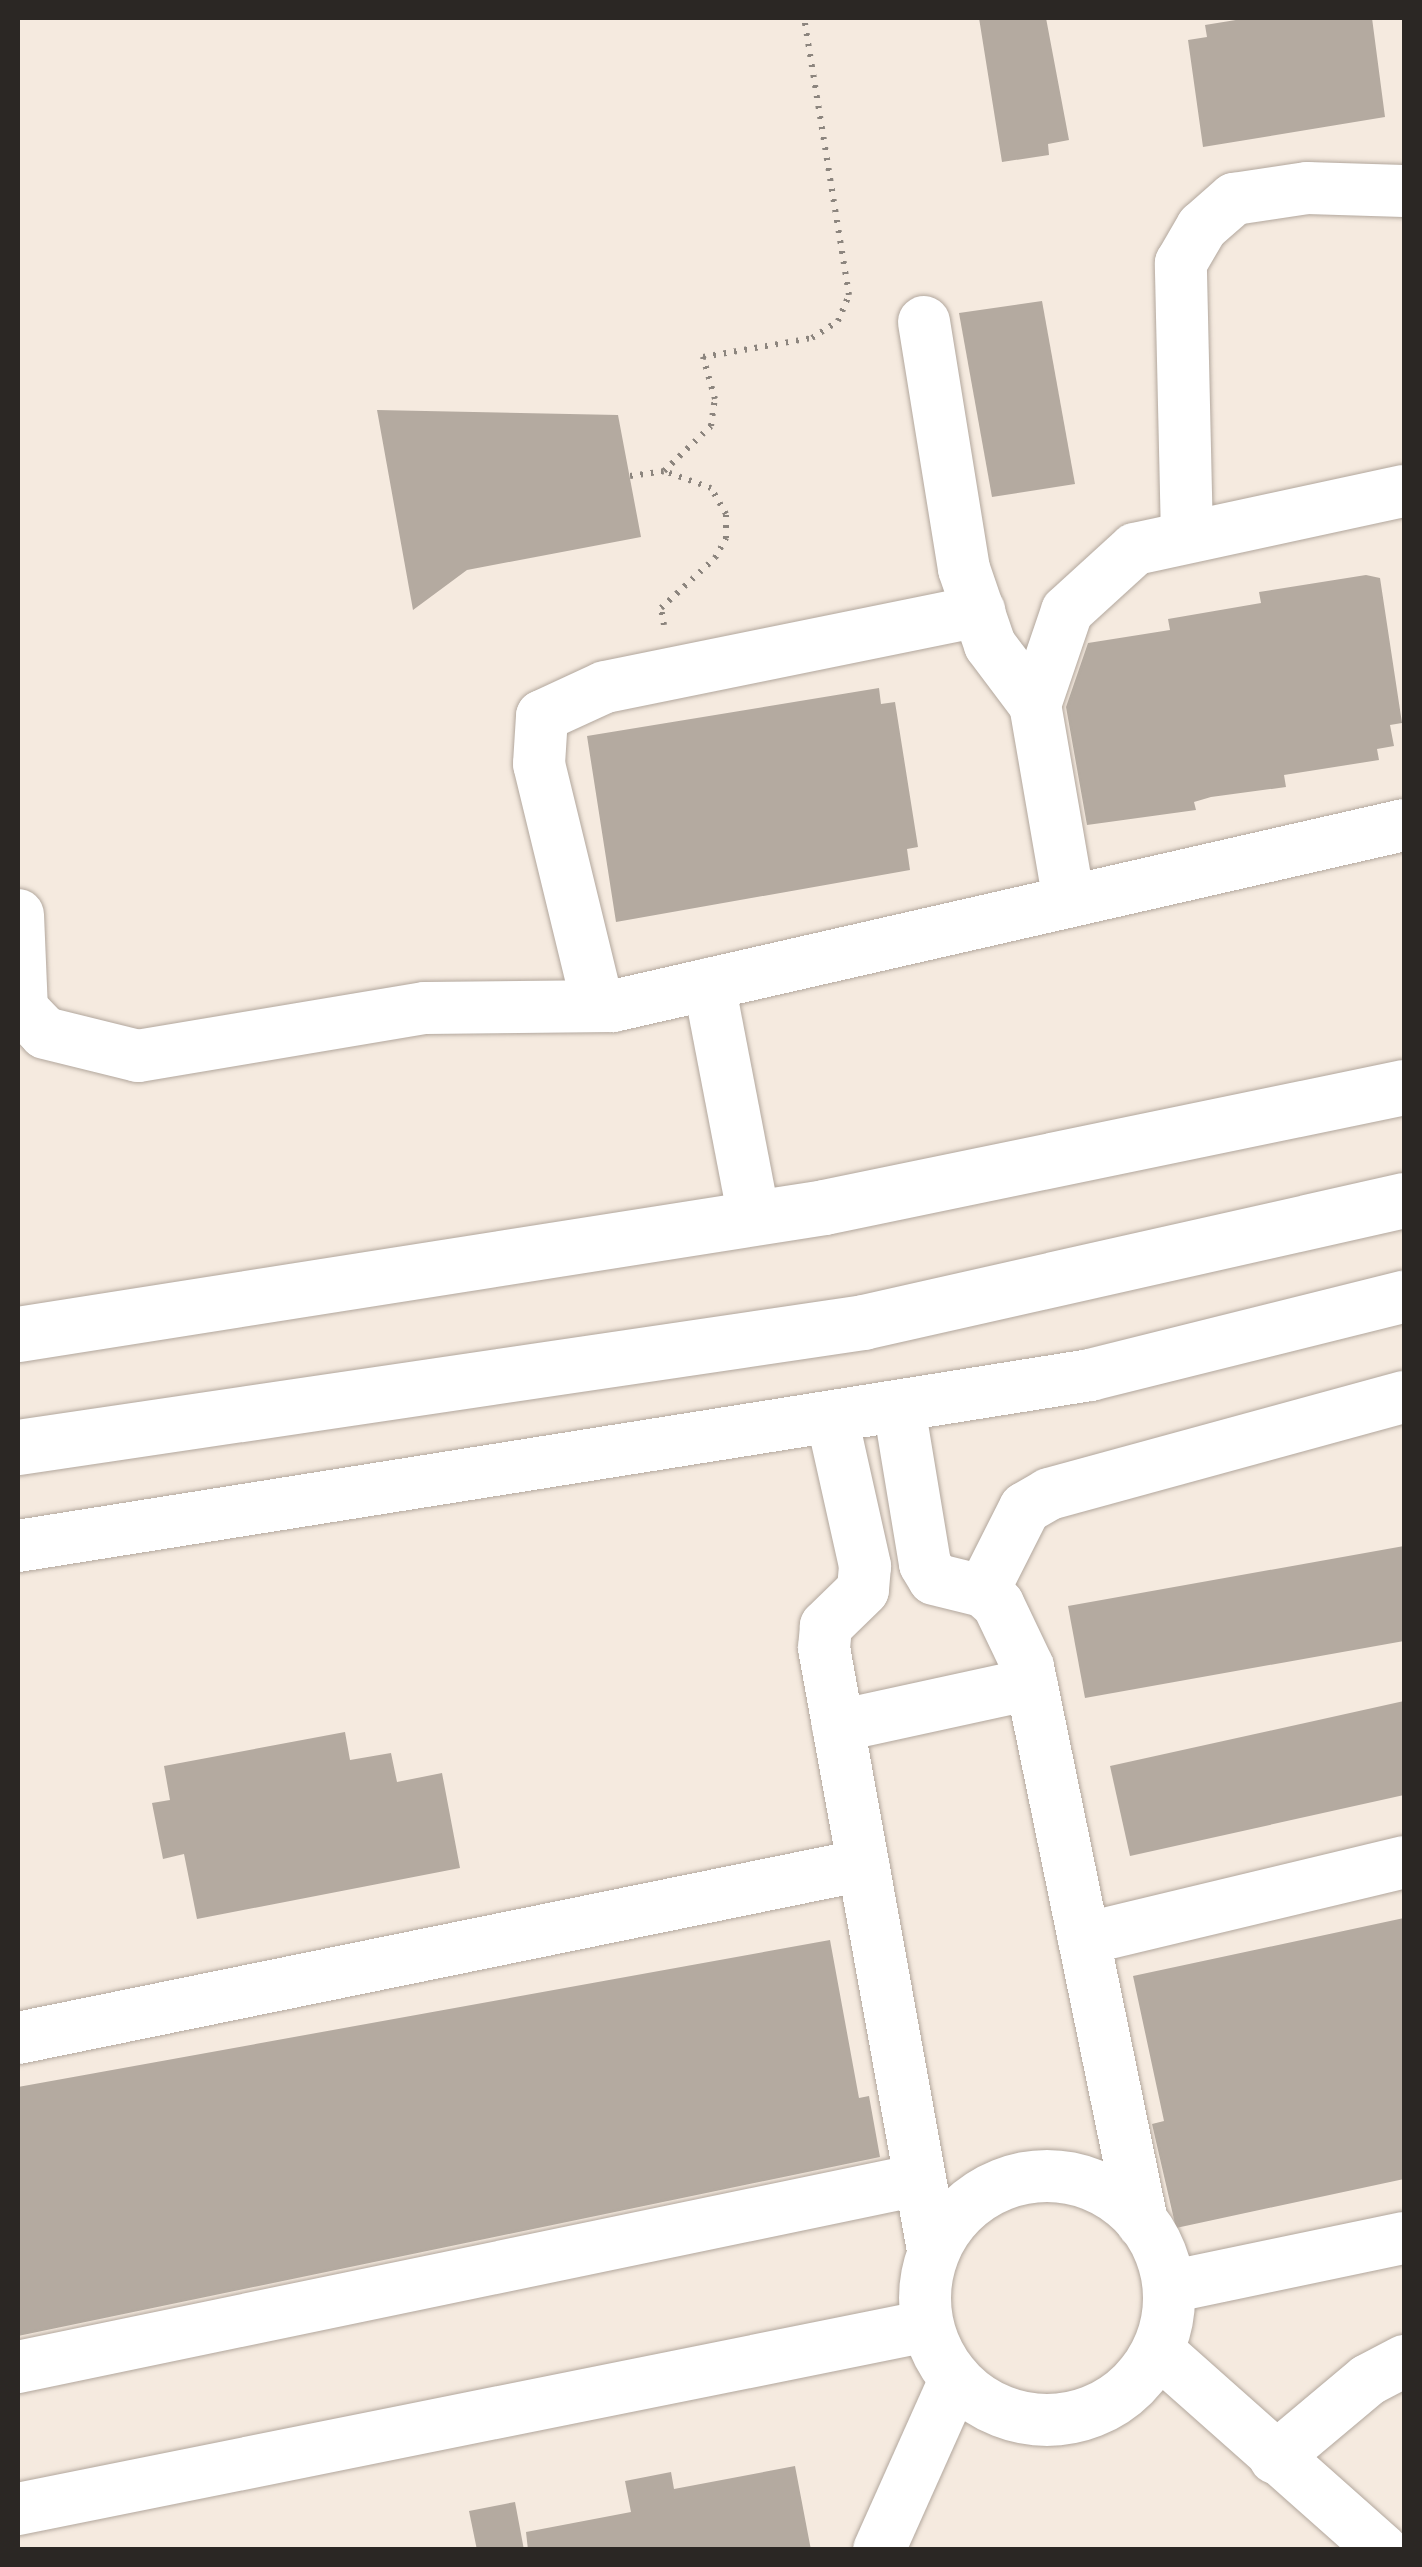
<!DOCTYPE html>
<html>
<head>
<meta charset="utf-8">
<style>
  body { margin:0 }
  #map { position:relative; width:1422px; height:2567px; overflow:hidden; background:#f5eadf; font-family:Figtree,sans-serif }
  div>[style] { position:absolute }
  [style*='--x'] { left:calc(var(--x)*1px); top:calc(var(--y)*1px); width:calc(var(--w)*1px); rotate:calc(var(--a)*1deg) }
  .building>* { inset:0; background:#b4aaa0 }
  .path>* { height:6px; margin-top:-3px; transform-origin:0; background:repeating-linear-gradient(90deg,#8c857e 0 2.5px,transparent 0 10.5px) }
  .roads { filter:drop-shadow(0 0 2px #b2a79d) drop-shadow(0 0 2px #b2a79d) }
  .street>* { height:52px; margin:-26px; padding:0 26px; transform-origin:26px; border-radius:26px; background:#fff }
  .street>.ring { margin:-26px; padding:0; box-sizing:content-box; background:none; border:52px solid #fff; border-radius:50% }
  .secondary>* { height:55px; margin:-27.5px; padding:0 27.5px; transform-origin:27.5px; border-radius:27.5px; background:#fff }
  span { translate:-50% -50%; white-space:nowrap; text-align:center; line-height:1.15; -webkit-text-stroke:9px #fff; paint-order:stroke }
  .frame { position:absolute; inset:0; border:20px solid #2b2724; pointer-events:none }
</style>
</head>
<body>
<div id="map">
  <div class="building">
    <div style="clip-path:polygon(979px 18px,1046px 18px,1069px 140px,1048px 144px,1049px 155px,1002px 162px)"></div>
    <div style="clip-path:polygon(1248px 18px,1372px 18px,1385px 117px,1203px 147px,1188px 40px,1207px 37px,1205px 25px)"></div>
    <div style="clip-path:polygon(1042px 301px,1075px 484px,992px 497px,959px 313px)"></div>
    <div style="clip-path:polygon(377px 410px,618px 415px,641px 537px,467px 570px,413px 610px)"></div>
    <div style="clip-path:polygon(1366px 575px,1380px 578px,1402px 723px,1390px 725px,1394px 746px,1377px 749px,1379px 760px,1284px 775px,1286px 787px,1211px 797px,1194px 802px,1196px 810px,1087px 825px,1066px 707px,1088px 643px,1170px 630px,1168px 619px,1261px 603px,1259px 592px)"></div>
    <div style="clip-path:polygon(879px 688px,881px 704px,895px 702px,918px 847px,907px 849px,910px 870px,616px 922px,587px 736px)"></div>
    <div style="clip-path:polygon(1404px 1546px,1404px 1641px,1085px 1698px,1068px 1606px)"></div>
    <div style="clip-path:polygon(1404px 1701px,1404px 1795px,1130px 1856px,1110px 1766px)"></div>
    <div style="clip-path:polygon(345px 1732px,350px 1760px,391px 1753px,397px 1782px,442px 1773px,460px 1868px,197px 1919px,184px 1854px,163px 1859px,152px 1803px,170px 1800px,164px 1766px)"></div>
    <div style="clip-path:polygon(1404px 1918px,1404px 2179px,1176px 2228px,1152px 2124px,1164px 2121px,1133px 1976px)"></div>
    <div style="clip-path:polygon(830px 1940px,859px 2098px,869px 2096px,880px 2157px,18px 2336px,18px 2087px)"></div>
    <div style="clip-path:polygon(795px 2466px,811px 2550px,528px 2550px,526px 2532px,631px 2512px,625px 2481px,671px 2472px,674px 2489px)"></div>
    <div style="clip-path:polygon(515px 2502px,524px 2550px,477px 2550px,469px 2511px)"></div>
  </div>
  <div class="path">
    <div style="--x:630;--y:476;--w:34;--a:-8"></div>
    <div style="--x:664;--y:625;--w:17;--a:-100"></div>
    <div style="--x:661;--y:608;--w:74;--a:-42.8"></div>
    <div style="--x:715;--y:558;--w:23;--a:-61"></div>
    <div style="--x:726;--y:538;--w:24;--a:-90"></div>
    <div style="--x:726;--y:514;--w:30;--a:-120"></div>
    <div style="--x:711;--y:488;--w:50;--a:-160.1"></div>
    <div style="--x:664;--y:471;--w:65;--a:-43.8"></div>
    <div style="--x:711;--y:426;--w:27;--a:-82"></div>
    <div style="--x:715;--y:399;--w:44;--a:-105.9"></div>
    <div style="--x:703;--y:357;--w:111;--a:-9.9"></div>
    <div style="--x:812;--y:338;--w:31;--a:-33"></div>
    <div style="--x:838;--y:321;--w:28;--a:-67"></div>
    <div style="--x:849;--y:295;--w:281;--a:-99.2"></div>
  </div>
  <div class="roads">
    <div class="street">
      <div style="--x:924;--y:322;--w:250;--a:80.8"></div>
      <div style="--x:964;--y:569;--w:80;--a:71.1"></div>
      <div style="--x:990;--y:645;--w:75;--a:53.1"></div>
      <div style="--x:1187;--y:537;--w:274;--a:-91.3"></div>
      <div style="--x:1181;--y:263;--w:42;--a:-59.7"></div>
      <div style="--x:1202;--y:227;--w:43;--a:-41.2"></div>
      <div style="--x:1234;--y:199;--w:74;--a:-8.6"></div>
      <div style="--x:1307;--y:188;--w:97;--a:1.8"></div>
      <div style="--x:1069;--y:901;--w:199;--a:-99.8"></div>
      <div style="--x:1035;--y:705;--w:99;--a:-71.2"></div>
      <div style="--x:1067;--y:611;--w:92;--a:-42.4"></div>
      <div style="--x:1135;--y:549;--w:275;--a:-12.2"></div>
      <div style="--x:18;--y:915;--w:94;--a:87.6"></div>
      <div style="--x:22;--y:1009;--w:33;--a:46"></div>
      <div style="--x:45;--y:1033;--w:96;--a:13.9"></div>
      <div style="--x:138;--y:1056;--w:291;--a:-9.5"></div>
      <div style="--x:425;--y:1008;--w:188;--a:-0.6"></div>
      <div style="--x:613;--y:1006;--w:811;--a:-12.89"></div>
      <div style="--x:709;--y:984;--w:238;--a:79.1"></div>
      <div style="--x:598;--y:1006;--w:249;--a:-103.7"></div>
      <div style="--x:539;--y:764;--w:48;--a:-86.4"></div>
      <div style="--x:542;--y:716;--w:69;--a:-24.7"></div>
      <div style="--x:605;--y:687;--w:382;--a:-11.5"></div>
      <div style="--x:899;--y:1407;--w:159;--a:80.6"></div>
      <div style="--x:925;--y:1564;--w:17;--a:59"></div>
      <div style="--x:934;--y:1579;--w:50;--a:13.8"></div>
      <div style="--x:983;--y:1591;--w:20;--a:41"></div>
      <div style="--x:998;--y:1604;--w:70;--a:64.5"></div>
      <div style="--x:1028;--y:1667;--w:567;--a:78.39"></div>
      <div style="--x:832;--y:1418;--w:152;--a:77.4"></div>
      <div style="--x:865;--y:1566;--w:24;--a:95"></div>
      <div style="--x:863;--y:1590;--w:52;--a:135.8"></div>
      <div style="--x:826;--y:1626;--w:22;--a:95"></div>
      <div style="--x:824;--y:1648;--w:612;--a:79.74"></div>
      <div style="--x:18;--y:1546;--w:1086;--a:-9.06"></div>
      <div style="--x:1090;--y:1375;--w:324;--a:-14"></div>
      <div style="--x:983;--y:1591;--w:93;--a:-63.2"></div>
      <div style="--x:1025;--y:1508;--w:28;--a:-30"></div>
      <div style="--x:1049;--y:1494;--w:368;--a:-15.3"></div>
      <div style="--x:838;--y:1726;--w:198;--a:-12.3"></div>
      <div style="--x:1084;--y:1939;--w:329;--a:-13.5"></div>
      <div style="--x:18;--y:2038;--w:863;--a:-11.57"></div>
      <div class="ring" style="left:925px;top:2176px;width:192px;height:192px"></div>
      <div style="--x:1169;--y:2287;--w:240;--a:-11.8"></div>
      <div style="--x:1158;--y:2351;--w:300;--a:41.6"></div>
      <div style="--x:18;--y:2367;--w:919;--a:-11.74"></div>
      <div style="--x:1275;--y:2458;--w:121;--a:-40"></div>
      <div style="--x:1368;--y:2380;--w:41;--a:-27.8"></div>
      <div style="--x:18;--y:2509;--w:927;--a:-11.38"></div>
      <div style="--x:879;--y:2550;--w:186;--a:-65.9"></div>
    </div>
    <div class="secondary">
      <div style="--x:18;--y:1334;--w:816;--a:-8.95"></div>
      <div style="--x:824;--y:1207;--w:592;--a:-11.69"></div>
      <div style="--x:18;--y:1447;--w:854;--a:-8.41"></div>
      <div style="--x:863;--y:1322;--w:555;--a:-12.71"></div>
    </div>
  </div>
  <div class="frame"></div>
</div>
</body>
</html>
